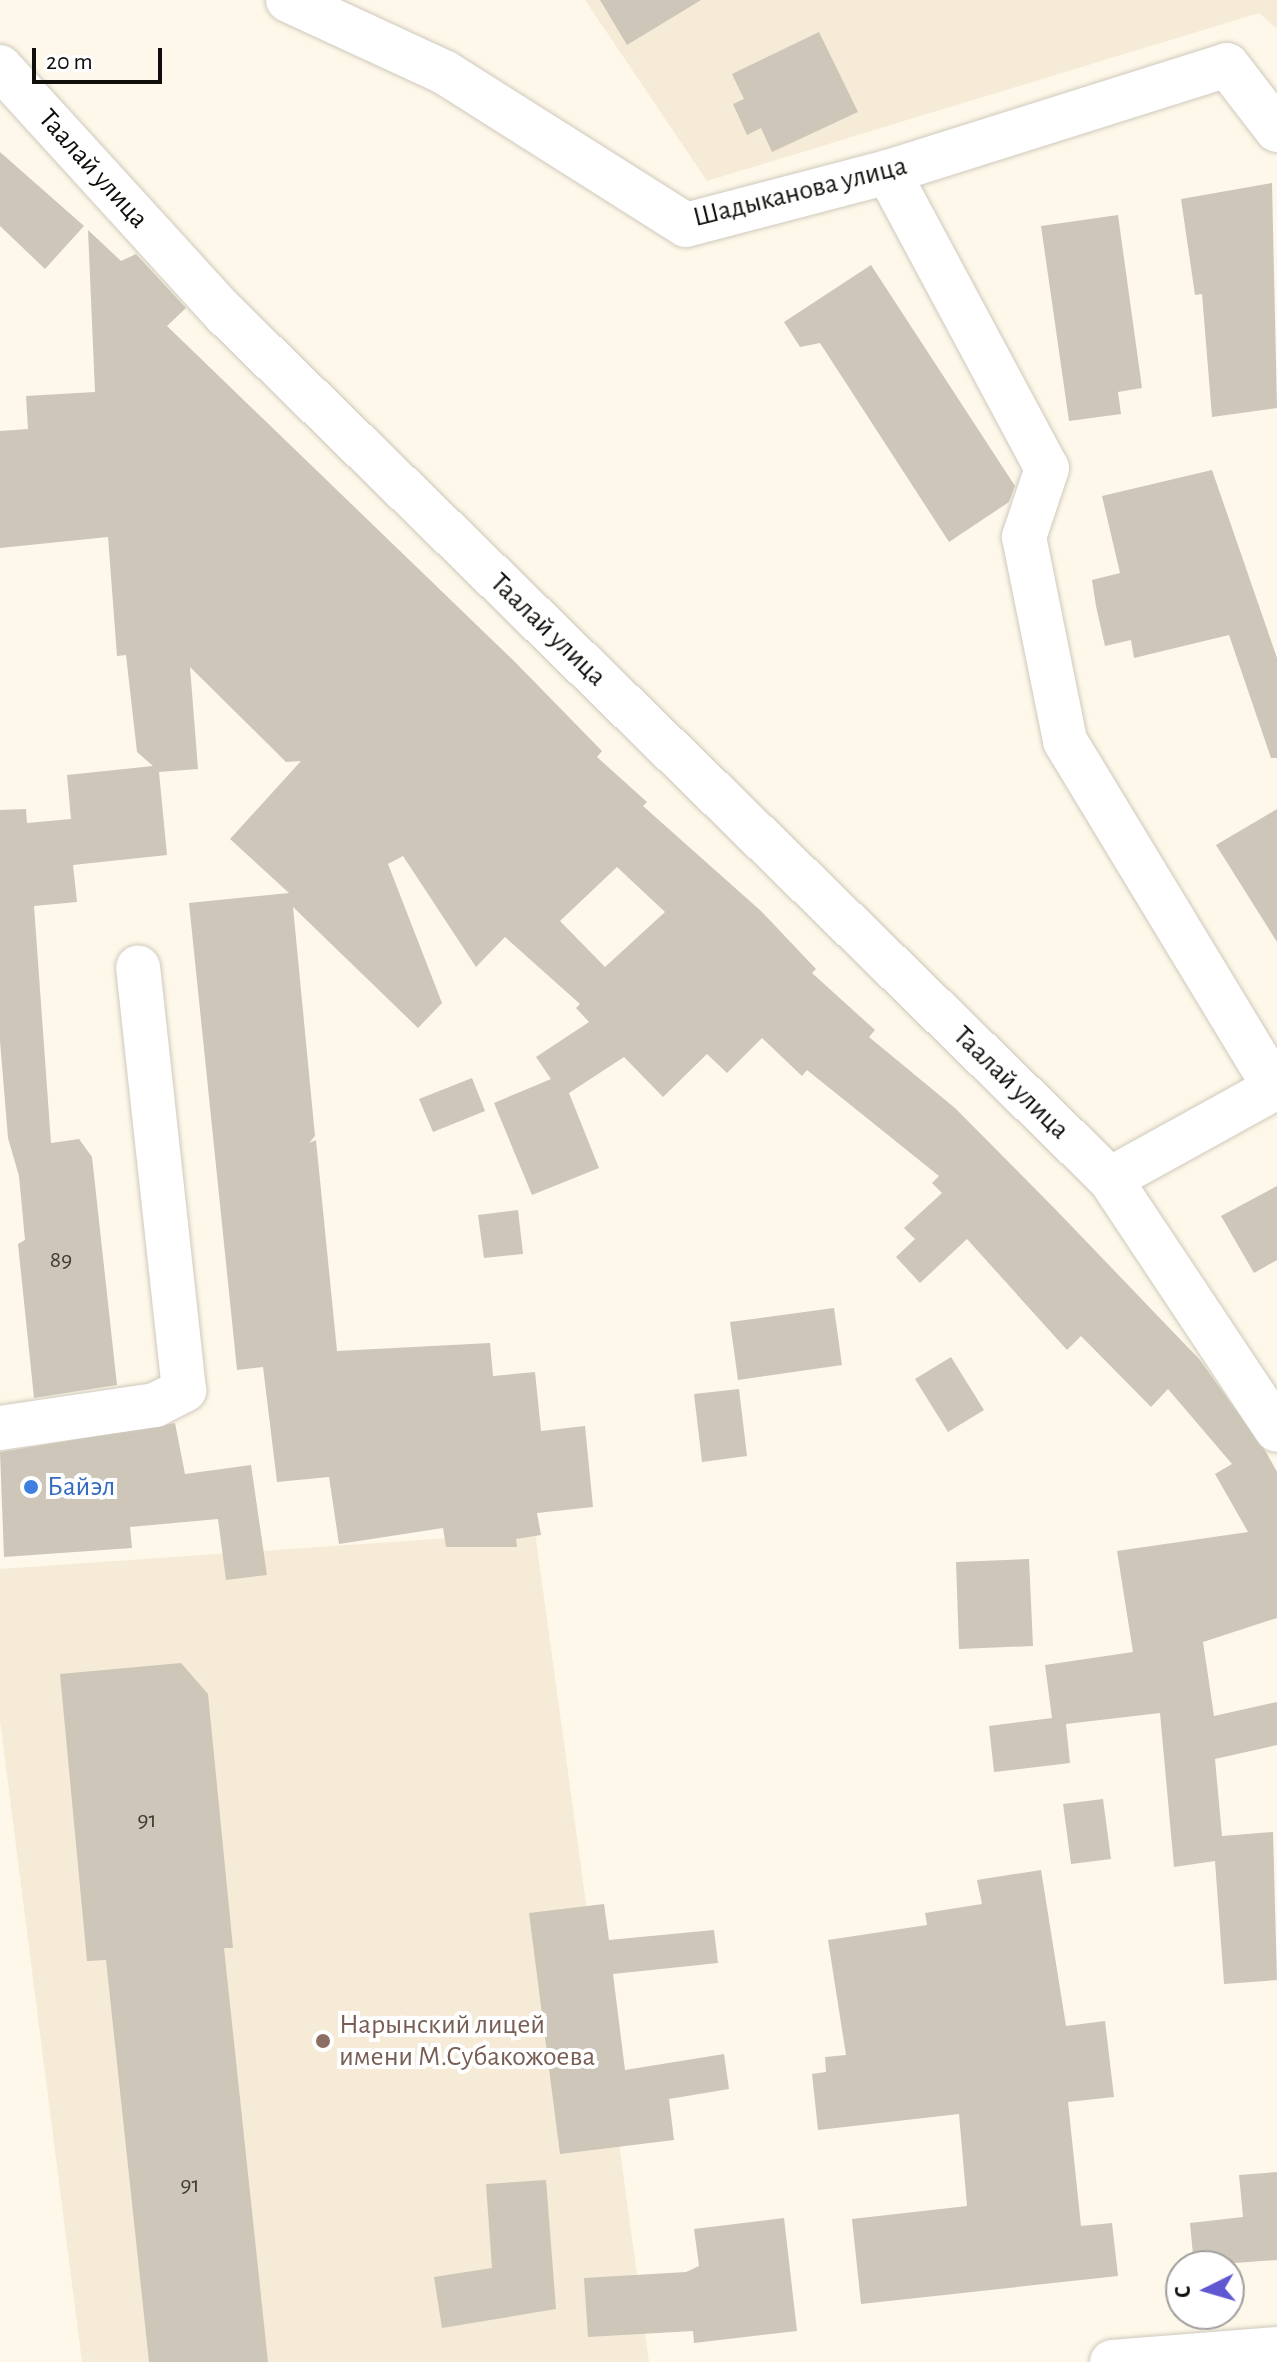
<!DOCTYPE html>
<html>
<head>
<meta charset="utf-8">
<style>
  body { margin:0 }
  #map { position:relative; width:1277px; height:2362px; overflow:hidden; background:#fef8ea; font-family:"Alegreya Sans",sans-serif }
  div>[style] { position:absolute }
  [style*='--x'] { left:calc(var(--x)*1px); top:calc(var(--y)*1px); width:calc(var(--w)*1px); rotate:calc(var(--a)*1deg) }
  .built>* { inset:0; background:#f6ebd7 }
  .building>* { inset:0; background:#cdc6b9 }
  .roads { filter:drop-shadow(0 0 2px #cfc9bc) drop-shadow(0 0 2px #cfc9bc) }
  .minor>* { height:44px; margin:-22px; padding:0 22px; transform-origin:22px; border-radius:22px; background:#fff }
  .dots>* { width:22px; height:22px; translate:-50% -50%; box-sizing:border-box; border:4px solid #fff; border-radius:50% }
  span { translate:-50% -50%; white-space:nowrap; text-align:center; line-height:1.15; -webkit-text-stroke:8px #fff; paint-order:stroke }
  .number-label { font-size:24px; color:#403d36 }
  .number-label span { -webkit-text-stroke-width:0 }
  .street-label { font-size:28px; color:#110f0b }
  .shop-label { font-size:28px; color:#366cbe }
  .left { translate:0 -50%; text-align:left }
  .education-label { font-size:28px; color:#785e54 }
  .north { position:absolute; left:1165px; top:2250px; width:80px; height:80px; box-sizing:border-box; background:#fff; border:2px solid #a09f9d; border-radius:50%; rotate:265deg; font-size:22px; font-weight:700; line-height:32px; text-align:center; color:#110f0b }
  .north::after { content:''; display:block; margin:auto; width:28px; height:36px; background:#6058d1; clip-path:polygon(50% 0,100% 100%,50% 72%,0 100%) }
  .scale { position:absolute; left:32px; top:48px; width:130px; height:36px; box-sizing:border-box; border:4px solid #110f0b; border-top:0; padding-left:10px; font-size:24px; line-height:28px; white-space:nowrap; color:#110f0b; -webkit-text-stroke:6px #fff; paint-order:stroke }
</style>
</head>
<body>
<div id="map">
  <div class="built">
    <div style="clip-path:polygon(585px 0,1277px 0,1277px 29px,1259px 13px,707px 181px)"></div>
    <div style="clip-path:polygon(535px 1532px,649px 2362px,82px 2362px,0 1721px,0 1569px)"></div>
  </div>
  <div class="building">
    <div style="clip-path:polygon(600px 0,701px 0,627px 45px)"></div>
    <div style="clip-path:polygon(819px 32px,858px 112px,772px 152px,761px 128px,747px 135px,733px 104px,744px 99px,732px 74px)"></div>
    <div style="clip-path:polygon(0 152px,84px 226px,45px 269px,0 226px)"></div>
    <div style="clip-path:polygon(1272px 183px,1277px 408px,1212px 417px,1202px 294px,1195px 295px,1181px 199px)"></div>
    <div style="clip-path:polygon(1118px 215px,1142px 388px,1118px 392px,1121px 414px,1069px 421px,1041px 226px)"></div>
    <div style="clip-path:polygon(evenodd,88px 230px,121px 261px,136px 254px,186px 308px,167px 326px,514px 661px,602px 751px,597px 757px,647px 802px,643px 806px,761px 911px,816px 969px,812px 973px,875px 1030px,869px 1037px,955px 1108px,1058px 1212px,1200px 1360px,1266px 1452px,1277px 1472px,1277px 1618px,1203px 1642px,1214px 1716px,1277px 1702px,1277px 1745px,1215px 1759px,1222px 1836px,1273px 1832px,1277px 1980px,1224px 1984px,1215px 1861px,1174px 1867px,1160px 1713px,1066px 1724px,1070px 1763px,994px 1772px,989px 1726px,1052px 1718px,1045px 1665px,1133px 1652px,1117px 1551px,1248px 1532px,1215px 1474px,1232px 1464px,1168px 1389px,1151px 1407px,1081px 1336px,1067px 1350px,967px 1239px,920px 1283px,896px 1257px,915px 1239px,904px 1228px,942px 1193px,932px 1183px,939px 1176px,807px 1070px,802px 1076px,762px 1038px,727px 1073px,707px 1054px,663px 1097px,624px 1057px,569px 1093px,599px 1168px,532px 1195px,494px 1103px,551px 1079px,536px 1057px,589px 1022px,576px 1008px,580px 1004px,505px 937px,476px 967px,403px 856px,388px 864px,442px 1003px,418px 1028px,293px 907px,315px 1136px,309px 1143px,316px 1140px,337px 1351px,490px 1343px,493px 1376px,535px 1372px,541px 1431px,585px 1426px,593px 1507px,537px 1513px,541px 1535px,516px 1539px,517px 1547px,446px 1547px,443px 1528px,339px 1544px,329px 1477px,277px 1482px,263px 1367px,237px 1370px,189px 903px,289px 893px,230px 839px,301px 761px,286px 762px,190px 667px,198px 769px,159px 772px,167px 855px,73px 865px,77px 902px,34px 906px,51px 1143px,79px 1139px,92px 1157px,117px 1385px,34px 1398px,18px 1244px,25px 1240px,19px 1176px,8px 1138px,0 1041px,0 810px,26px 809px,27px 823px,71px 819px,67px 775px,153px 766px,137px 752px,126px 655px,117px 656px,108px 537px,0 548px,0 431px,28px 429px,26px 396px,95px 392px,88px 230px,617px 867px,665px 912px,605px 967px,560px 921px,617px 867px)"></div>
    <div style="clip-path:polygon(871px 265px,1015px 486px,1009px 502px,949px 542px,820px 343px,800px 347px,784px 322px)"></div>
    <div style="clip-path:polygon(1212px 470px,1277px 658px,1277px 758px,1271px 758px,1229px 635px,1134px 658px,1131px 640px,1105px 646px,1096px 606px,1092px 580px,1120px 573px,1102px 496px)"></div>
    <div style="clip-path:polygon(1277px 809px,1277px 942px,1216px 845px)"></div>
    <div style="clip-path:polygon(472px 1078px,485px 1111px,433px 1132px,419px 1099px)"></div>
    <div style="clip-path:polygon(1277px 1186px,1277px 1260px,1254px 1273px,1221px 1216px)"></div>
    <div style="clip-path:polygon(518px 1210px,523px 1254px,484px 1258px,478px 1215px)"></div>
    <div style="clip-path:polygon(834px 1308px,842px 1365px,738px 1380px,730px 1322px)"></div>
    <div style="clip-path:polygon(951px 1357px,984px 1410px,948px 1432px,915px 1379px)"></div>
    <div style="clip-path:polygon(739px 1389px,747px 1456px,702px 1462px,694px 1394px)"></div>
    <div style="clip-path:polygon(175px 1423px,185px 1474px,251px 1465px,267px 1575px,226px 1580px,218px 1519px,130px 1527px,132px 1548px,4px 1557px,0 1452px)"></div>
    <div style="clip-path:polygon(1029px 1559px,1033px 1646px,959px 1649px,956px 1562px)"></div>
    <div style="clip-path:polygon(181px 1663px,208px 1694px,233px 1948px,224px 1948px,268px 2362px,149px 2362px,106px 1960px,87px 1961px,60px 1674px)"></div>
    <div style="clip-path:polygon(1103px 1799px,1111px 1859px,1071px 1864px,1063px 1804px)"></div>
    <div style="clip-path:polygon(1041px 1870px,1066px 2026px,1105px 2021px,1114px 2097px,1068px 2102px,1081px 2226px,1112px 2223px,1118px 2276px,861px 2304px,852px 2219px,967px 2206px,959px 2114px,818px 2130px,812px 2074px,826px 2072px,825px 2057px,846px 2055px,828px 1940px,927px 1925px,925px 1913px,982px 1904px,977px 1880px)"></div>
    <div style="clip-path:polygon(604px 1904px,609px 1940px,714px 1930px,718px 1963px,613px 1974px,625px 2070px,724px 2054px,729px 2089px,669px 2099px,674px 2140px,560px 2154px,529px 1913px)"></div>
    <div style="clip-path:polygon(1277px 2172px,1277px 2260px,1194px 2266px,1190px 2223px,1243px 2217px,1239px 2175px)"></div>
    <div style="clip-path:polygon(546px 2180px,556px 2309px,442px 2328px,434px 2277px,492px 2268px,486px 2184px)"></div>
    <div style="clip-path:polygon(784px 2218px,797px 2331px,694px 2343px,693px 2331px,588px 2337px,584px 2278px,686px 2272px,699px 2266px,694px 2229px)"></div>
  </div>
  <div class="roads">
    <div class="minor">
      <div style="--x:288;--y:0;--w:172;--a:24.8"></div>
      <div style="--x:444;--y:72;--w:286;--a:32.3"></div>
      <div style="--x:686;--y:225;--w:209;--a:-14.7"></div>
      <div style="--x:888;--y:172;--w:355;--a:-17.5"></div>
      <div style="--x:1227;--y:65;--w:82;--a:52.4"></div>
      <div style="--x:0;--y:67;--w:334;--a:47.7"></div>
      <div style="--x:225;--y:314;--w:1238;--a:44.35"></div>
      <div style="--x:1110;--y:1179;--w:301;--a:56.4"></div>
      <div style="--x:888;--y:172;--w:336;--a:61.8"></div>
      <div style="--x:1047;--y:468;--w:73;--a:108.4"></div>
      <div style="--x:1024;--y:537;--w:208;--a:78.6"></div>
      <div style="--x:1065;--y:741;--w:406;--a:58.8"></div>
      <div style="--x:1110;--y:1179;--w:191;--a:-28.9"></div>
      <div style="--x:0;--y:1428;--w:157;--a:-8.4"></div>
      <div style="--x:155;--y:1405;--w:33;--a:-27"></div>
      <div style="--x:184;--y:1390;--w:425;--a:-96.2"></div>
      <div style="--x:1112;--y:2362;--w:166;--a:-4.5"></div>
    </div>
  </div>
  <div class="dots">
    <div style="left:31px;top:1487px;background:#3f7fe0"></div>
    <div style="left:323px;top:2041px;background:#8d6e63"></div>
  </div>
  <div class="number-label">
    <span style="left:61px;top:1261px">89</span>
    <span style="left:147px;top:1821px">91</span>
    <span style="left:190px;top:2186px">91</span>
  </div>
  <div class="street-label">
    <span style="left:93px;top:169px;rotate:48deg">Таалай улица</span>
    <span style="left:800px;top:192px;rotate:-14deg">Шадыканова улица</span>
    <span style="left:548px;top:630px;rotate:44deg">Таалай улица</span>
    <span style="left:1011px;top:1083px;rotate:44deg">Таалай улица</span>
  </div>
  <div class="shop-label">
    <span class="left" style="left:47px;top:1487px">Байэл</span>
  </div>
  <div class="education-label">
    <span class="left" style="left:339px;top:2041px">Нарынский лицей<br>имени М.Субакожоева</span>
  </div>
  <div class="north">С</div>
  <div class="scale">20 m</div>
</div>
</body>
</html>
